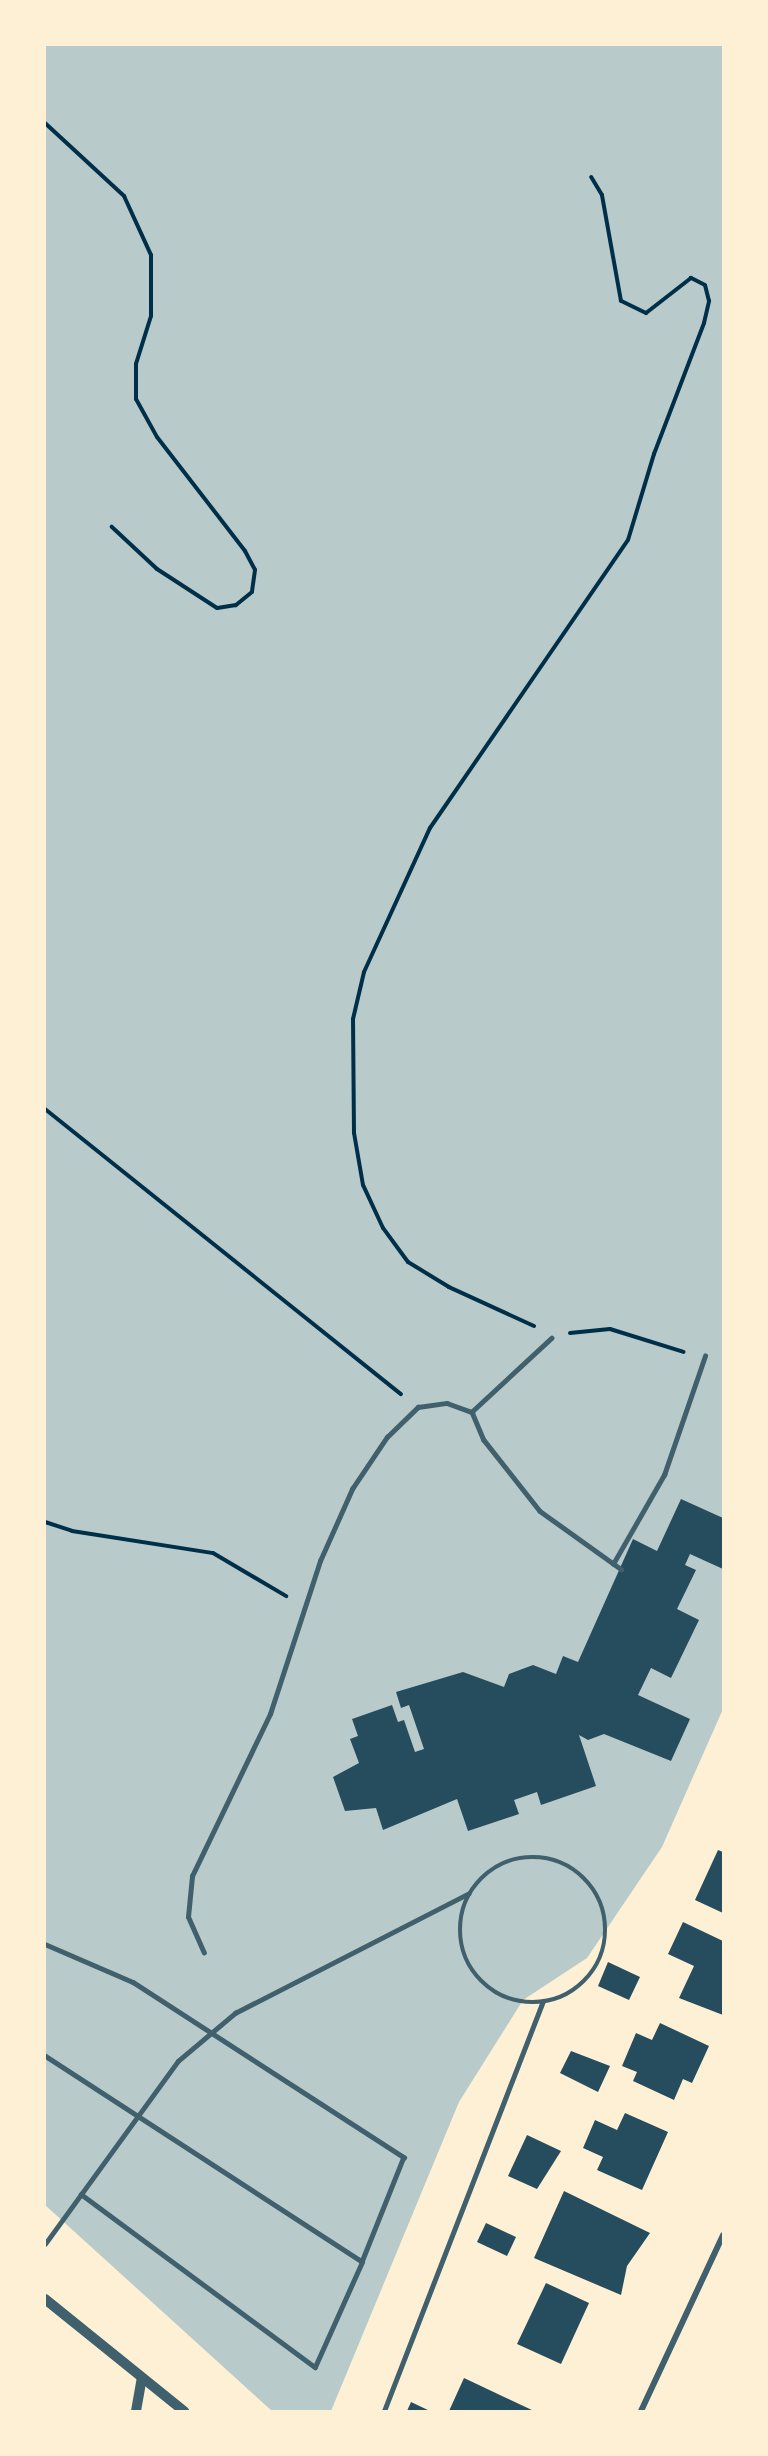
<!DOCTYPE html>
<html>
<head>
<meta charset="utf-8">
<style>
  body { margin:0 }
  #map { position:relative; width:768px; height:2456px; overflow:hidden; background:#fdf0d5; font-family:"Archivo Narrow",sans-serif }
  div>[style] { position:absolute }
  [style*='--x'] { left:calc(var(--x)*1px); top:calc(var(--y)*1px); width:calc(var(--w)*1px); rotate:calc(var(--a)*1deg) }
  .green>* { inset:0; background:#b9caca }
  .building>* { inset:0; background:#264d5e }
  .path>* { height:4px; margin:-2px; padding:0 2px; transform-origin:2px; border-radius:2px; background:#003049 }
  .service>* { height:4.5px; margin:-2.25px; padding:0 2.25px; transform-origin:2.25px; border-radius:2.25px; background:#3f606c }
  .service>.ring { margin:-2.25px; padding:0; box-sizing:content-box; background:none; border:4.5px solid #3f606c; border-radius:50% }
  .minor>* { height:6px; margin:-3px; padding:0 3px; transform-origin:3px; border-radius:3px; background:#3f606c }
  .tertiary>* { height:10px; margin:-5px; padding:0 5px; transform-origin:5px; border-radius:5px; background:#3f606c }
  span { translate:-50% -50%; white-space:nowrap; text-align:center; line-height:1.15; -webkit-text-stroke:5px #fdf0d5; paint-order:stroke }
  .frame { position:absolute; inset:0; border:46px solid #fdf0d5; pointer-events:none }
</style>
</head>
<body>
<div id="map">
  <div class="green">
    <div style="clip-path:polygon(45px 45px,723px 45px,723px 1709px,662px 1847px,587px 1958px,523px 2000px,459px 2102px,331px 2411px,272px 2411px,45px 2205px)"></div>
  </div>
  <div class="building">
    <div style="clip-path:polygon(681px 1499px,723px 1518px,723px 1569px,690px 1554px,685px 1565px,696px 1570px,677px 1609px,699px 1620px,671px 1678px,651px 1668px,638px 1695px,690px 1719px,671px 1761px,604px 1734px,588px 1740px,579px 1735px,596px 1786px,541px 1805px,537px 1792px,514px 1800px,519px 1814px,468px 1831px,457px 1799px,383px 1830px,376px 1808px,345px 1811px,333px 1777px,359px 1763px,350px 1739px,358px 1736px,352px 1719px,392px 1705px,398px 1722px,404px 1720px,415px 1752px,424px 1749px,409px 1705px,401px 1708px,396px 1692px,463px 1672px,504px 1687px,509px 1674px,533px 1665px,556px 1674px,563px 1656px,578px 1662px,633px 1539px,657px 1551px)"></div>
    <div style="clip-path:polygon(718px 1850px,723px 1852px,723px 1913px,695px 1900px)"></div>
    <div style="clip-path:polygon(683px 1922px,723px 1941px,723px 2015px,679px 1998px,694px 1966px,668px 1954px)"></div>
    <div style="clip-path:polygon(608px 1962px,640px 1977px,629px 2000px,598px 1986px)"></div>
    <div style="clip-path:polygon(660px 2023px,709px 2046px,692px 2083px,683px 2079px,674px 2100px,633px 2081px,637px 2072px,622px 2066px,636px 2033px,652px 2040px)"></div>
    <div style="clip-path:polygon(571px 2051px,610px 2066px,598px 2092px,560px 2073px)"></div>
    <div style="clip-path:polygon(625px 2113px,668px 2132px,642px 2190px,597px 2170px,603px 2157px,583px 2148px,595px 2120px,617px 2130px)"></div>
    <div style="clip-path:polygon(527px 2135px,561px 2151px,537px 2189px,508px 2176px)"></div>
    <div style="clip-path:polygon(564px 2191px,650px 2233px,627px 2266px,621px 2295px,534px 2258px)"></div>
    <div style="clip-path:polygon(486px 2223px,516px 2237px,507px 2256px,477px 2242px)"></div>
    <div style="clip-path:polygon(546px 2283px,589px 2303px,561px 2364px,517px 2344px)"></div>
    <div style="clip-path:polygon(464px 2378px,534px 2411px,449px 2411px)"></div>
    <div style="clip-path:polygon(411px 2402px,430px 2411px,407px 2411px)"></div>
  </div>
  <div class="path">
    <div style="--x:45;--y:123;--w:108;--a:42.7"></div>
    <div style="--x:124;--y:196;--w:65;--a:65.4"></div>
    <div style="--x:151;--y:255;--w:61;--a:90"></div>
    <div style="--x:151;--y:316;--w:50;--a:107.4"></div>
    <div style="--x:136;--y:364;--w:35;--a:90"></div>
    <div style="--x:136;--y:399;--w:43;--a:61.1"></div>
    <div style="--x:157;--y:437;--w:144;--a:52.3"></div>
    <div style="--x:245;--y:551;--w:21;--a:62"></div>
    <div style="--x:255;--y:570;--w:22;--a:98"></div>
    <div style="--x:252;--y:592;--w:21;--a:141"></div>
    <div style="--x:236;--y:605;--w:19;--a:171"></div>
    <div style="--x:217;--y:608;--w:72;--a:-147"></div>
    <div style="--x:157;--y:569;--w:62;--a:-137"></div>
    <div style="--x:45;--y:1109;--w:456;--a:38.7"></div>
    <div style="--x:534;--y:1326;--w:94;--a:-155.4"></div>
    <div style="--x:449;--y:1287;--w:48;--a:-148.6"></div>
    <div style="--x:408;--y:1262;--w:42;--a:-126.3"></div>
    <div style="--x:383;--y:1228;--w:47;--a:-114.9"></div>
    <div style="--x:363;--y:1185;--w:53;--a:-99.8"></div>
    <div style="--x:354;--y:1133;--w:114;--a:-90.5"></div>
    <div style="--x:353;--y:1019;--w:48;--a:-76.8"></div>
    <div style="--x:364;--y:972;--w:158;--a:-65.4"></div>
    <div style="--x:430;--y:828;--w:349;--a:-55.5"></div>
    <div style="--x:628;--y:540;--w:90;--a:-73.2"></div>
    <div style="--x:654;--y:454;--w:140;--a:-69.1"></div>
    <div style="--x:704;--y:323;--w:23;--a:-77"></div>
    <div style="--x:709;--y:301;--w:16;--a:-104"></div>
    <div style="--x:705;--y:285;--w:16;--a:-153"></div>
    <div style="--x:691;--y:278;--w:57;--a:142.1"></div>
    <div style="--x:646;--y:313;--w:28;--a:-154"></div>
    <div style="--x:621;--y:301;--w:108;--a:-100.2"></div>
    <div style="--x:602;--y:195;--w:21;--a:-121"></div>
    <div style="--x:570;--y:1333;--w:40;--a:-5.7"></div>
    <div style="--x:610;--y:1329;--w:77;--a:17.3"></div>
    <div style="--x:45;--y:1522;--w:28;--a:18"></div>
    <div style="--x:72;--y:1531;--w:143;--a:8.9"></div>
    <div style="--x:213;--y:1553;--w:85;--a:30.5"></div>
  </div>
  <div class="service">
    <div style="--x:552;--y:1338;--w:109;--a:137.2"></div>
    <div style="--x:472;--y:1412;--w:30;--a:67"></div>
    <div style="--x:484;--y:1440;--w:90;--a:51.7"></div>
    <div style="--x:540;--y:1511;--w:100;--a:35.6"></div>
    <div style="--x:613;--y:1564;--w:103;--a:-60.2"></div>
    <div style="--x:664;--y:1475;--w:126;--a:-71"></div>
    <div class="ring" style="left:460px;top:1857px;width:141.5px;height:141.5px"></div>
    <div style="--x:45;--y:1944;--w:96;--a:23.4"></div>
    <div style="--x:133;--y:1982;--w:323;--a:32.9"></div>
    <div style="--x:404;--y:2157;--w:113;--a:111.8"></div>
    <div style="--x:362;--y:2262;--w:378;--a:-147"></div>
    <div style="--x:204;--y:1953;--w:39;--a:-114"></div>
    <div style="--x:188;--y:1917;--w:41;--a:-84.4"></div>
    <div style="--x:192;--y:1876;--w:180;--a:-64.3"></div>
    <div style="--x:270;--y:1714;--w:161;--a:-71.9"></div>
    <div style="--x:320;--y:1561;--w:79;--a:-66"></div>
    <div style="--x:352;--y:1489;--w:63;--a:-56.1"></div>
    <div style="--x:387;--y:1437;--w:43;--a:-44.1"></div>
    <div style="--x:418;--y:1407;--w:29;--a:-8"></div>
    <div style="--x:447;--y:1403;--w:27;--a:20"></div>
    <div style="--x:81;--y:2194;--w:291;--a:36.5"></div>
    <div style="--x:315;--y:2367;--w:115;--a:-65.9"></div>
    <div style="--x:45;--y:2244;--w:226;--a:-54"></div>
    <div style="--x:178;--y:2061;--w:75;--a:-40.1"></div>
    <div style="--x:235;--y:2013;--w:262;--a:-27.1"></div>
    <div style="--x:384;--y:2411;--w:438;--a:-68.8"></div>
  </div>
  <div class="minor">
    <div style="--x:641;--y:2411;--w:194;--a:-65"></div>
  </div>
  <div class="tertiary">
    <div style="--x:45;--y:2299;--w:179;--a:38.9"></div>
    <div style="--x:136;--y:2411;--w:34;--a:-80"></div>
  </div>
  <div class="frame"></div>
</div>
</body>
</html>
